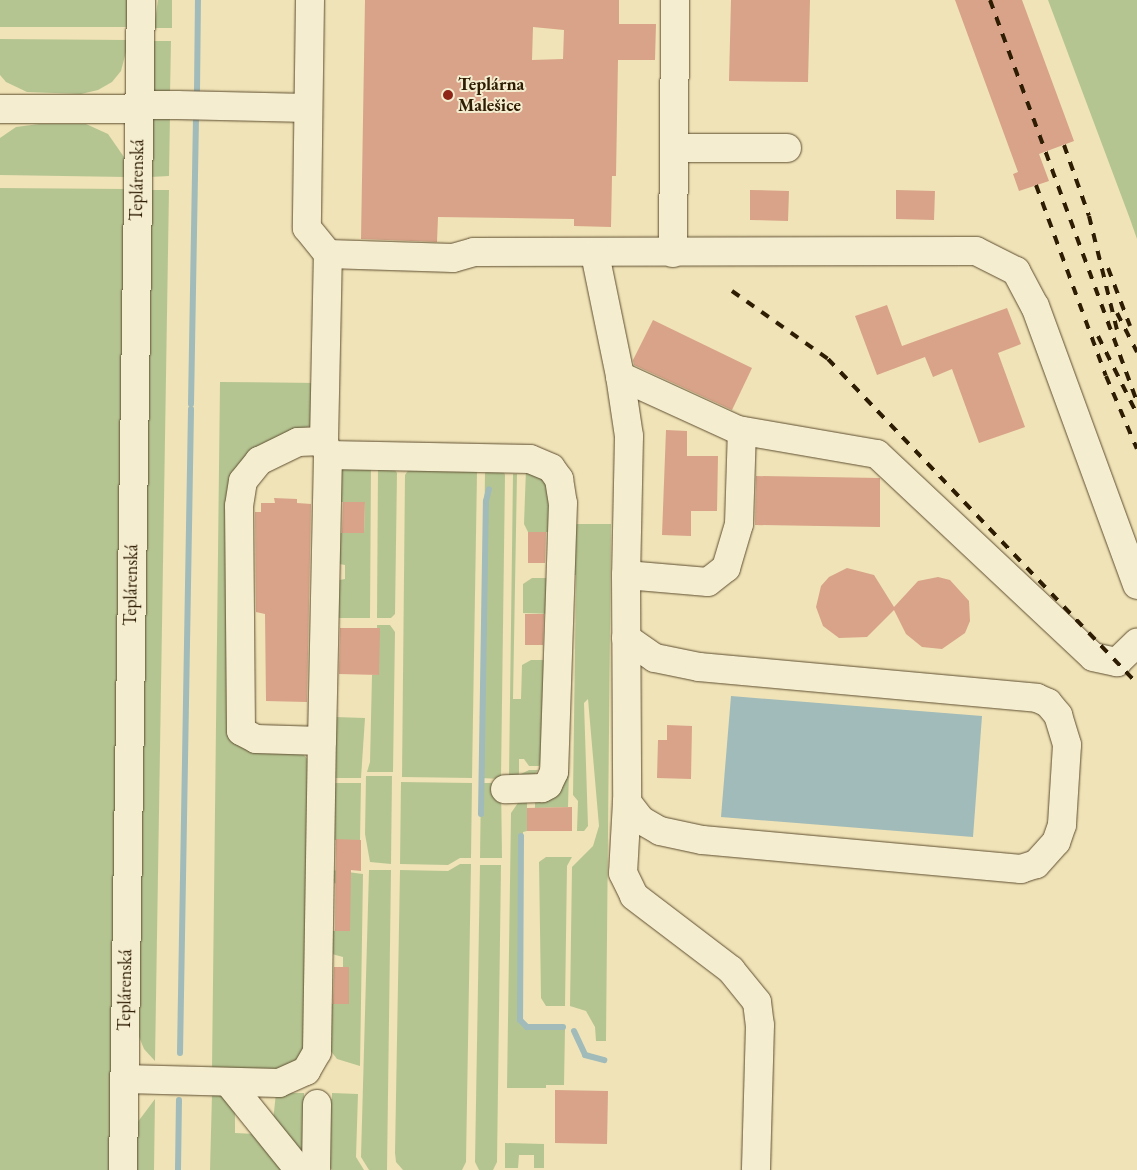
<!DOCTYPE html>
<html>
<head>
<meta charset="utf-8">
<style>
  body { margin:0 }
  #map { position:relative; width:1137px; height:1170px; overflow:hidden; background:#f0e3b7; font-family:"EB Garamond",serif }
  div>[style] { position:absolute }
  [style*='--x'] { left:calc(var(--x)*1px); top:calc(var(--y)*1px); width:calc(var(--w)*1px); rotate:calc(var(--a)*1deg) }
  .green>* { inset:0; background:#b5c592 }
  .water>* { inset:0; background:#a0bbb9 }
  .stream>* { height:6px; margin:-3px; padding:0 3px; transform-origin:3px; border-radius:3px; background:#a0bbb9 }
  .building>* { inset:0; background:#d8a389 }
  .roads { filter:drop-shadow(0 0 1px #5e4e30) drop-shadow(0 0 1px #5e4e30) }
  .minor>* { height:28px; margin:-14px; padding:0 14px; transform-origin:14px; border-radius:14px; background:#f5edd0 }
  .rail>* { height:4px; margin-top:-2px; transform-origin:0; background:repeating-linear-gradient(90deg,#2e1c03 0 9px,transparent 0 18px) }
  .dots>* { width:14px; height:14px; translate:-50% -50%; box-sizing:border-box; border:2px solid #f5edd0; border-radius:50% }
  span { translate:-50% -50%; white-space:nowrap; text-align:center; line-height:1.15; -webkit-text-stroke:4px #f5edd0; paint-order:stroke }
  .poi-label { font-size:18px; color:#2e1c03; font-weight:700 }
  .left { translate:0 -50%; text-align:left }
  .street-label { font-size:18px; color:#2e1c03 }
</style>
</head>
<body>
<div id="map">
  <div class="green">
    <div style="clip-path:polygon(0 0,129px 0,129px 27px,0 27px)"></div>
    <div style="clip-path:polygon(158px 0,172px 0,172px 28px,154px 28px)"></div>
    <div style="clip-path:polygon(1048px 0,1137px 0,1137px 239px,1130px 219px)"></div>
    <div style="clip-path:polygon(0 39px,129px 40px,121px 71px,112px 82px,98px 90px,81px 94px,27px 92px,6px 82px,0 75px)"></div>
    <div style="clip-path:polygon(152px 41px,171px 41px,170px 95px,159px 95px,151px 89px)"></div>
    <div style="clip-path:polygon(170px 114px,169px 176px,150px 177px,151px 119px)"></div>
    <div style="clip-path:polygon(39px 124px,86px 124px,108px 134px,124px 157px,126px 177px,0 175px,0 138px,16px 127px)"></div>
    <div style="clip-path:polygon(0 188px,126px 189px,111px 1170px,0 1170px)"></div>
    <div style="clip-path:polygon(149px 190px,169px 190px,155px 1061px,144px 1049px,138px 1034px)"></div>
    <div style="clip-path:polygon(220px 382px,318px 383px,312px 425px,258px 449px,229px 725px,302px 753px,311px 763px,308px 1049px,288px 1068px,272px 1070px,212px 1068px)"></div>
    <div style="clip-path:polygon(335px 468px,371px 468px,370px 618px,334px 618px,334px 581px,345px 579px,345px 565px,334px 563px,335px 533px,364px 533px,365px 502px,335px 502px)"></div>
    <div style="clip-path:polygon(378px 468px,394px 469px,397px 473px,395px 614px,391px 618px,377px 618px)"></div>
    <div style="clip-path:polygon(409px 469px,476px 470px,477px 473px,472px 778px,402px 777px,405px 475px)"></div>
    <div style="clip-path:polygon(526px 469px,539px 473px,547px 482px,556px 532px,528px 532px,524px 524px)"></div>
    <div style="clip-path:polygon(489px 470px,503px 470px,505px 475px,501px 779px,481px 778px,485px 473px)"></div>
    <div style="clip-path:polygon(513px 474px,517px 474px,513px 699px,521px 699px,522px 665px,531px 660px,551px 660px,549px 748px,539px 766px,529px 766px,524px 759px,519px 759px,519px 775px,529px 770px,538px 770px,532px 778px,509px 777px)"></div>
    <div style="clip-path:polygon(572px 524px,611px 524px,606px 1041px,596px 1041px,595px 1027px,586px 1011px,570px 1006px,572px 867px,593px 846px,599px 826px,588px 699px,584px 703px,588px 826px,584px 831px,577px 831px,578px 801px,573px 795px,576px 575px,565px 575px)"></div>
    <div style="clip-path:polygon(532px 578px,554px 578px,553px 614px,523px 613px,523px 584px)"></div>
    <div style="clip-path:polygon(377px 625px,390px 625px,395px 632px,393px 772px,367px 772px,370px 762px,372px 675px,379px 675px)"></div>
    <div style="clip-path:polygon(335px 717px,365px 718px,361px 778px,333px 778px)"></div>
    <div style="clip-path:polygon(561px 770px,569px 770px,568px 807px,535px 808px,535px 800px)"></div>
    <div style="clip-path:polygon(366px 776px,392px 776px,391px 864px,370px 862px,365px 834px)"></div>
    <div style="clip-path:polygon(401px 782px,472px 783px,471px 858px,460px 858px,448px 865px,400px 864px)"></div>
    <div style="clip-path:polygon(327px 783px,361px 783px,360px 840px,332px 840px,332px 870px,363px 874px,360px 1066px,337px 1059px,327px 1046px,331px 1004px,349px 1004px,349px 968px,343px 967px,343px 957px,328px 953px,333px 893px,333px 931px,350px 930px,350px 894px,332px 881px)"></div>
    <div style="clip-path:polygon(481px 783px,501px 783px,502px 858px,480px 858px)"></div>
    <div style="clip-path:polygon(520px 800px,527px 800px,527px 831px,523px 832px,519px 1022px,526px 1028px,565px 1029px,564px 1085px,546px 1085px,546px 1088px,507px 1088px,511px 813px)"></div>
    <div style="clip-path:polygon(546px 857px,572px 857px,567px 866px,565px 1006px,546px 1006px,541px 998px,539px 862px)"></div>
    <div style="clip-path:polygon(460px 864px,471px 864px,466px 1162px,462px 1170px,403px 1170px,396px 1162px,395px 1153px,400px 870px,448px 871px)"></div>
    <div style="clip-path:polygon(480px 865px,501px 865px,497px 1162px,493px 1170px,479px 1170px,475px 1162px)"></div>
    <div style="clip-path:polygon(369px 870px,391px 870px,387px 1170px,369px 1170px,361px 1157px)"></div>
    <div style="clip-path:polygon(276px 1093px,304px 1093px,304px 1100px,313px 1099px,312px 1157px,300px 1155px,273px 1121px)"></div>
    <div style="clip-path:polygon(332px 1093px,358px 1094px,356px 1157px,364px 1170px,332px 1170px,322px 1159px,323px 1099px,332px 1099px)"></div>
    <div style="clip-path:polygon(212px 1094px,222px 1095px,235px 1110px,235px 1133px,256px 1134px,286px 1170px,210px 1170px)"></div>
    <div style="clip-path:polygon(155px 1099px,154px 1170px,134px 1170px,137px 1123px)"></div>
    <div style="clip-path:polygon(505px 1143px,544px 1144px,544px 1168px,534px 1168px,534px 1155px,519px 1155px,518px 1168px,505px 1168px)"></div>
  </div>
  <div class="water">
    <div style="clip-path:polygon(731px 696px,982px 716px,973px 837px,721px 817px)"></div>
  </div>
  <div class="stream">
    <div style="--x:197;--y:92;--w:92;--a:-89.4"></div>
    <div style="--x:191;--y:404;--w:290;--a:-89"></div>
    <div style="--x:481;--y:814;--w:313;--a:-89.1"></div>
    <div style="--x:486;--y:501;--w:12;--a:-76"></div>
    <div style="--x:521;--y:836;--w:184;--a:90.3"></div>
    <div style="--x:520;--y:1020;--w:10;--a:45"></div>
    <div style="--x:527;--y:1027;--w:36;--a:0"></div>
    <div style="--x:574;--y:1031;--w:26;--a:65"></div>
    <div style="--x:585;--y:1055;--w:20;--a:15"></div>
    <div style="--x:180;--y:1053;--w:644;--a:-89.02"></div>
    <div style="--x:178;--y:1170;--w:70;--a:-89.2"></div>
  </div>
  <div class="building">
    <div style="clip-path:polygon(evenodd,365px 0,619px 0,619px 24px,656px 24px,655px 60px,618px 60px,616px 176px,612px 176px,611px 227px,574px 226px,574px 219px,438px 217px,437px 242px,361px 239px,365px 0,533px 27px,564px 30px,563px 59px,532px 60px,533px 27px)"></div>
    <div style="clip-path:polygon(731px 0,810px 0,808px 82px,729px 81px)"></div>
    <div style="clip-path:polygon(955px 0,1022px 0,1074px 141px,1039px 154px,1049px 181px,1019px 191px,1013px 174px,1018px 172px)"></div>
    <div style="clip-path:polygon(750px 190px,789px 191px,788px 221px,750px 220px)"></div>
    <div style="clip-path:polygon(896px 190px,935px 191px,934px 220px,896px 219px)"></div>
    <div style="clip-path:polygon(887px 305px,902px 346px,1007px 308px,1021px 344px,998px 353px,1025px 427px,979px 443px,952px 369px,933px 377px,925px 357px,877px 375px,855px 316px)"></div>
    <div style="clip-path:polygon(653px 320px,752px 368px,732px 410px,634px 365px,633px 360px)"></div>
    <div style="clip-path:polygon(666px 430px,687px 431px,687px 456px,718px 456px,717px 511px,691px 511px,691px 536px,662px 535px)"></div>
    <div style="clip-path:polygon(756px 476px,880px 478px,880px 527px,755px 525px)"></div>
    <div style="clip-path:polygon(274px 498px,297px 499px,297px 503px,311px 504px,307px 702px,266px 701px,265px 614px,256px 612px,255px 512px,261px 512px,261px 503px,275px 503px)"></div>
    <div style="clip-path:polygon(343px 502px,365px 502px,364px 533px,342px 533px)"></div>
    <div style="clip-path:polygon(528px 532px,546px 532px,545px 563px,528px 563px)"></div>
    <div style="clip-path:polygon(847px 568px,874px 575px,894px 607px,918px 581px,938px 577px,950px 580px,969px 601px,970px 621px,965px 633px,942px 649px,922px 647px,906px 634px,894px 610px,867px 637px,839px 638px,823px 626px,816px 607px,821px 586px,829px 577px)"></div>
    <div style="clip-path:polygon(525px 614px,544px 614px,543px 645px,525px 645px)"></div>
    <div style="clip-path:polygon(340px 628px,380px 628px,379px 675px,339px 674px)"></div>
    <div style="clip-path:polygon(667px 725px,692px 726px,691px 779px,657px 778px,658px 740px,667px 740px)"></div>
    <div style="clip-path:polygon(572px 807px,572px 831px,527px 831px,527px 808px)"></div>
    <div style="clip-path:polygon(336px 839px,361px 840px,361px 871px,351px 870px,350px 931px,335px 931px)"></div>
    <div style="clip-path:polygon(334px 967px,349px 967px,349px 1004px,333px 1004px)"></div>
    <div style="clip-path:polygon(555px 1090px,608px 1091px,607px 1144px,555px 1143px)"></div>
  </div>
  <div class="roads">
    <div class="minor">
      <div style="--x:310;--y:0;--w:228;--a:90.8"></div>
      <div style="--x:307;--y:228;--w:33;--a:51"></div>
      <div style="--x:328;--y:254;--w:125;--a:1.8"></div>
      <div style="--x:453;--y:258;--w:22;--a:-16"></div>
      <div style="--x:474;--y:252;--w:502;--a:-0.11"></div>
      <div style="--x:976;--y:251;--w:45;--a:26.6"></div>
      <div style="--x:1016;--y:271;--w:40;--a:62"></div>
      <div style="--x:1035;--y:306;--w:297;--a:69.9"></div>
      <div style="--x:0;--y:109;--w:139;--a:0"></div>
      <div style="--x:139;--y:109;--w:13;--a:-18"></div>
      <div style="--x:151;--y:105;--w:26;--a:0"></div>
      <div style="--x:177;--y:105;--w:131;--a:1.3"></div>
      <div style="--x:674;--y:148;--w:113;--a:0"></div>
      <div style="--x:673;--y:253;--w:253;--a:-89.5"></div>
      <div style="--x:595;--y:254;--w:125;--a:78.4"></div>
      <div style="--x:620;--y:376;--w:130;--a:24.6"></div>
      <div style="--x:738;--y:430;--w:141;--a:9.8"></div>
      <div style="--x:877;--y:454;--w:296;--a:43.2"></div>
      <div style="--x:1093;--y:657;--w:25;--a:12"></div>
      <div style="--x:1117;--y:662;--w:28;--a:-44"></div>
      <div style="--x:620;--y:376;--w:61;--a:81.5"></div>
      <div style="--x:629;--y:436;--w:139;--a:91.2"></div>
      <div style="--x:626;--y:575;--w:82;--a:4.9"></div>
      <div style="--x:708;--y:582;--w:23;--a:-38"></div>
      <div style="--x:726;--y:568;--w:46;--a:-73.5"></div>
      <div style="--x:739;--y:524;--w:93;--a:-88.2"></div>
      <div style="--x:328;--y:455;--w:202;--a:1.1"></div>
      <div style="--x:530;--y:459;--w:23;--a:23"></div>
      <div style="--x:551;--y:468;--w:14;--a:54"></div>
      <div style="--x:559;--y:479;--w:24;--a:81"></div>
      <div style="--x:563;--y:503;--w:269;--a:91.9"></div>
      <div style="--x:554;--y:772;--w:14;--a:115"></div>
      <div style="--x:548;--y:785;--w:7;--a:153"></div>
      <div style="--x:542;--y:788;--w:37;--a:178"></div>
      <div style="--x:626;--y:575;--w:227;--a:89.7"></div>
      <div style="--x:627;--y:802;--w:71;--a:93.2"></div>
      <div style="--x:623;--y:873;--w:25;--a:64"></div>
      <div style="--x:634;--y:896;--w:122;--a:37.3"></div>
      <div style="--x:731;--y:970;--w:41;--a:50.9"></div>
      <div style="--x:757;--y:1002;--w:23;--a:83"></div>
      <div style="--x:760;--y:1025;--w:145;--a:91.6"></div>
      <div style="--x:626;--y:638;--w:35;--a:35"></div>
      <div style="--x:655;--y:658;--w:45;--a:11.6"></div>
      <div style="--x:699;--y:667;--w:339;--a:5.2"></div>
      <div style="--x:1037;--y:698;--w:12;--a:24"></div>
      <div style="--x:1048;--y:703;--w:16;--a:50"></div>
      <div style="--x:1058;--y:715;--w:31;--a:73"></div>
      <div style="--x:1067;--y:745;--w:80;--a:93.6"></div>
      <div style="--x:1062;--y:825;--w:18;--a:109"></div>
      <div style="--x:1056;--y:842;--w:30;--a:132"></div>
      <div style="--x:1036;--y:864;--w:16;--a:162"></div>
      <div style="--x:1021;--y:869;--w:320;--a:-174.8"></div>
      <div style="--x:702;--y:840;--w:43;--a:-167.9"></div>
      <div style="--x:660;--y:831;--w:22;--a:-150"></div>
      <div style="--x:641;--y:820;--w:23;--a:-128"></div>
      <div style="--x:322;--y:741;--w:286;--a:-88.8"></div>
      <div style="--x:328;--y:455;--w:15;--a:-106"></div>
      <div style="--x:324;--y:441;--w:187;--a:-88.8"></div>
      <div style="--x:124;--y:1079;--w:155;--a:1.5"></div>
      <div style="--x:279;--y:1083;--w:30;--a:-24"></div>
      <div style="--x:306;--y:1071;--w:22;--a:-60"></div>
      <div style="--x:317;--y:1052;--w:311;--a:-89.1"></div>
      <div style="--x:322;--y:741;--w:66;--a:-178.3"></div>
      <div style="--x:256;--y:739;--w:17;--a:-152"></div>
      <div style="--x:241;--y:731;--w:225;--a:-90.5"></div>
      <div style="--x:239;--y:506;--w:25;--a:-81"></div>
      <div style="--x:243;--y:481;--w:26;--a:-51"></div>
      <div style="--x:259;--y:461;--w:43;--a:-26"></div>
      <div style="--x:298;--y:442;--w:26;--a:-2"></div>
      <div style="--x:228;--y:1082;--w:113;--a:51.1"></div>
      <div style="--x:123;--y:1170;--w:1170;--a:-89.12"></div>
      <div style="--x:316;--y:1170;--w:66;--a:-89.1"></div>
    </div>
  </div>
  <div class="rail">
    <div style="--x:990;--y:0;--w:427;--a:69.9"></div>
    <div style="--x:1064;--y:145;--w:75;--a:70.6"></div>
    <div style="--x:1089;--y:216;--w:117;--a:76.2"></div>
    <div style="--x:1036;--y:185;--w:203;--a:69.9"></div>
    <div style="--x:1106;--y:376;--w:79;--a:67"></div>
    <div style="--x:1108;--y:268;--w:62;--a:69.2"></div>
    <div style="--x:732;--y:291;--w:118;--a:35.3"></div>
    <div style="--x:828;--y:359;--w:448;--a:46.4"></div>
    <div style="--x:1117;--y:313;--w:44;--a:62.9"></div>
    <div style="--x:1098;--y:336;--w:87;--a:63.4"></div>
  </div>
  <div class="dots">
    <div style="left:448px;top:95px;background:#8f2418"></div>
  </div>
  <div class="poi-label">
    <span class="left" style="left:458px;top:95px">Teplárna<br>Malešice</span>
  </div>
  <div class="street-label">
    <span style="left:137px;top:180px;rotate:-89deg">Teplárenská</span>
    <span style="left:131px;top:585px;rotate:-89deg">Teplárenská</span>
    <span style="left:125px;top:990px;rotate:-89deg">Teplárenská</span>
  </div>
</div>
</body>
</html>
